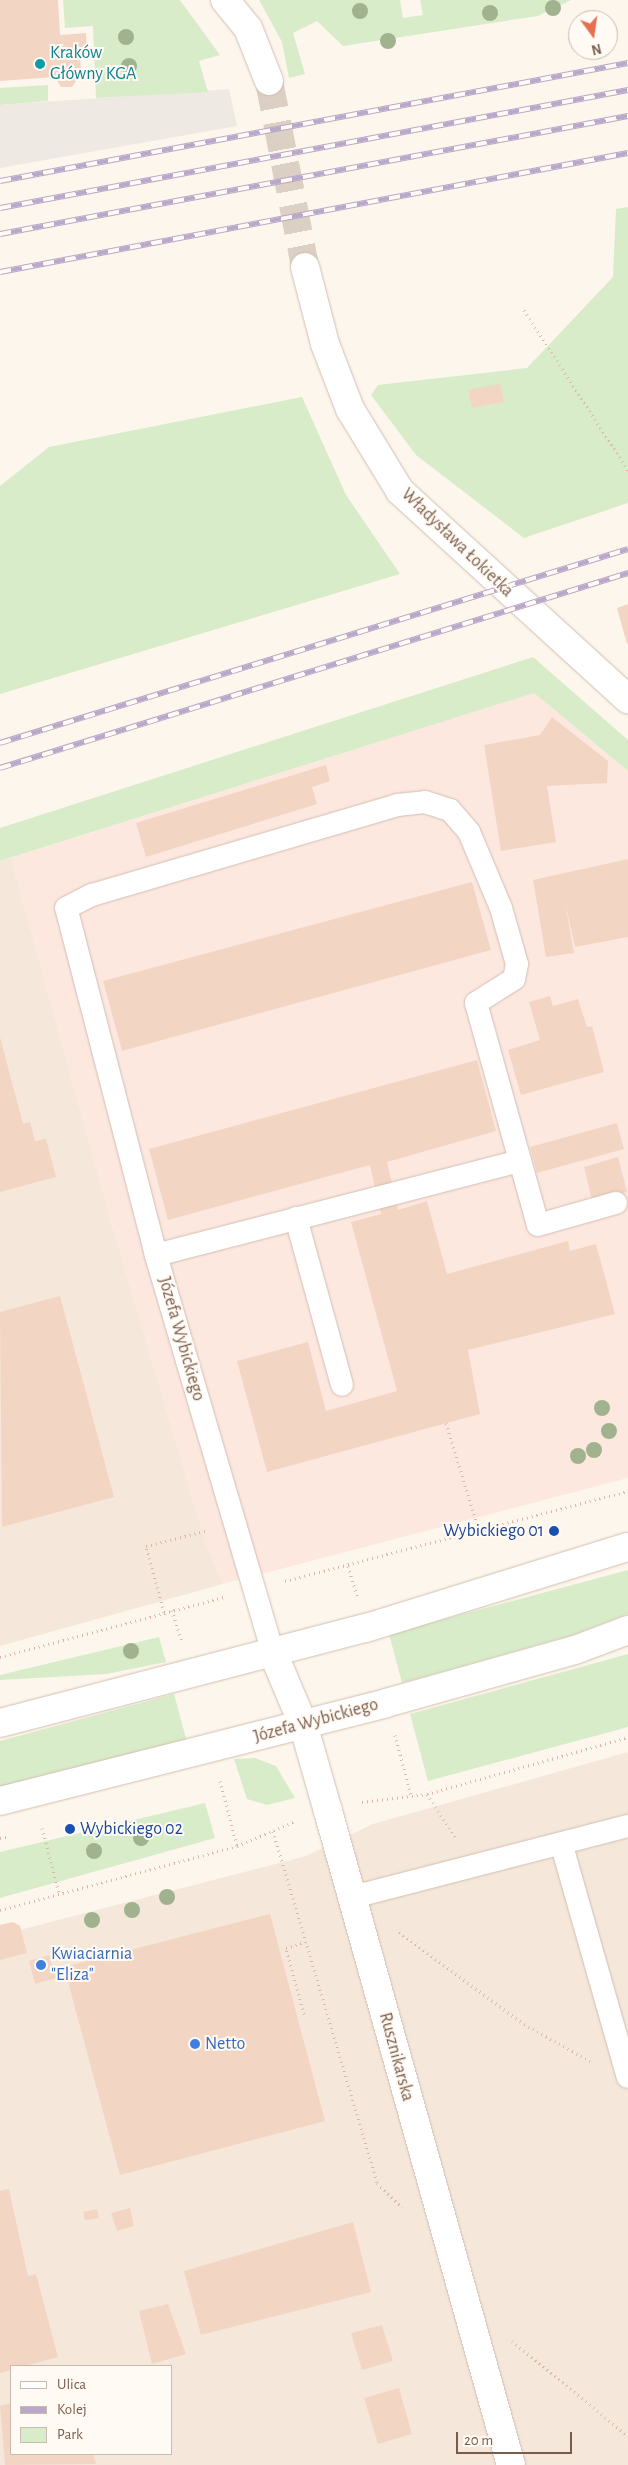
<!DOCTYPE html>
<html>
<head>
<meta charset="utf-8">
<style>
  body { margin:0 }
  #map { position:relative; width:628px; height:2465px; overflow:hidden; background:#fdf6ec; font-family:"Alegreya Sans",sans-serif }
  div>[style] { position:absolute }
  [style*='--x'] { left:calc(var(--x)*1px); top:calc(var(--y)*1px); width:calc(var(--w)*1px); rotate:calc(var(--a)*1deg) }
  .residential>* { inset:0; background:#f5e8da }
  .commercial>* { inset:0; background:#fde8e0 }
  .industrial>* { inset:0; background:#efe9e4 }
  .green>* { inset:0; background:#d8ecc9 }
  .building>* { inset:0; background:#f3d5c3 }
  .tertiary-tunnel>* { height:28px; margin-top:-14px; transform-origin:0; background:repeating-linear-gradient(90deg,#dcd0c4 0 28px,transparent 0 42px) }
  .path>* { height:3px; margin-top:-1.5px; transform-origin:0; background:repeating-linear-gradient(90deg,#d9b8a5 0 1px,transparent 0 5px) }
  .roads { filter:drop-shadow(0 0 1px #d1beb0) drop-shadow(0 0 1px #d1beb0) }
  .service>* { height:22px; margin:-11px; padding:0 11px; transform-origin:11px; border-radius:11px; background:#fff }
  .minor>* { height:28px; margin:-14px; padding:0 14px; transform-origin:14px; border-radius:14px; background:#fff }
  .tertiary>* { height:28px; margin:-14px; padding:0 14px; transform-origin:14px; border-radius:14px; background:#fff }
  .rail>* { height:5.5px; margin-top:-2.75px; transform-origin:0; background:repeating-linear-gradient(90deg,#fffaf3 0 11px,#b9a8c9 0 22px); box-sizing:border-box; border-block:1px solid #b9a8c9 }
  .trees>* { width:16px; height:16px; margin:-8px; border-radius:50%; background:#a0b28e }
  .dots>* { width:14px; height:14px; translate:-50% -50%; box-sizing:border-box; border:2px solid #fffaf3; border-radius:50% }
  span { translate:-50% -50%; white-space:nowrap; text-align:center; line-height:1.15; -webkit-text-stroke:4px #fffaf3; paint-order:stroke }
  .culture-label { font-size:18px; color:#0d838f }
  .left { translate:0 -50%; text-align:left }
  .street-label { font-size:18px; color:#7a5c4d }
  .transit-label { font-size:18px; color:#164399 }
  .right { translate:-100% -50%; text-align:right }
  .shop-label { font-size:18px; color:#366cbe }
  .legend { position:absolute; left:10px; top:2365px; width:162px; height:90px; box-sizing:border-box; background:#fffaf3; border:1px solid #cabbb1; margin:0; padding:6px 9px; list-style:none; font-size:15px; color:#7a5c4d }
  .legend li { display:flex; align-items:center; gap:10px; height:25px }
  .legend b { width:25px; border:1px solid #cabbb1 }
  .north { position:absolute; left:568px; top:10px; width:50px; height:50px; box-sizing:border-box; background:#fffaf3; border:1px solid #cabbb1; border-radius:50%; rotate:166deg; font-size:14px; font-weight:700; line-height:20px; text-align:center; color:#7a5c4d }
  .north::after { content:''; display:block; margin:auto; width:18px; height:22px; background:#e76f51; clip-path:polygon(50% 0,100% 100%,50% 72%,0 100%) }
  .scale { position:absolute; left:456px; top:2432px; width:116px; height:22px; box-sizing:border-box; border:2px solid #7a5c4d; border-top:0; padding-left:6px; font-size:15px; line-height:18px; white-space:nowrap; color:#7a5c4d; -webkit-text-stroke:4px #fffaf3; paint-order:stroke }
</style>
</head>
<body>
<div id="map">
  <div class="residential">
    <div style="clip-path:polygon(11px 858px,111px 1221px,206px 1544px,223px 1584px,0 1646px,0 861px)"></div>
    <div style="clip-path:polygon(evenodd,628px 1752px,628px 2465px,0 2465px,0 1935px,306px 1856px,373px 1824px,628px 1752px,11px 2366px,171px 2366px,171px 2454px,11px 2454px,11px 2366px)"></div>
  </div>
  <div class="commercial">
    <div style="clip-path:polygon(534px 693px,628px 771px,628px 1478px,223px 1584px,206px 1544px,111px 1221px,11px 858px)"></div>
  </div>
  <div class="industrial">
    <div style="clip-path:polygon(229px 89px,237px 126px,0 168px,0 105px)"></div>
  </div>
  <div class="green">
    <div style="clip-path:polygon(63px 0,180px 0,220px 55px,199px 61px,208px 92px,96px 98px,93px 26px,65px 28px)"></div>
    <div style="clip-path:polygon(259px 0,400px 0,403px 18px,423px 15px,420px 0,571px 0,538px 16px,343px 46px,317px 21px,293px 33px,305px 74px,289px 78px,282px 42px)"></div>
    <div style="clip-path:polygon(48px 85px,48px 101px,0 105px,0 88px)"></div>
    <div style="clip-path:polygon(628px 207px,628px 503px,524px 538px,416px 455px,371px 395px,378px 385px,527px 368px,613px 277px,616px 209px)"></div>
    <div style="clip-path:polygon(302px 397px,346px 495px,400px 574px,0 694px,0 486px,49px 447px)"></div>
    <div style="clip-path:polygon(533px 657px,628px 740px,628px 771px,534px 693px,0 861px,0 828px)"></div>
    <div style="clip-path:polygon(628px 1570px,628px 1614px,573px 1635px,402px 1683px,389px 1634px)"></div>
    <div style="clip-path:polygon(159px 1637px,166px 1662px,106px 1674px,0 1680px,0 1675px)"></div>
    <div style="clip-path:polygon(628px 1654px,628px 1727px,428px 1781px,410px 1714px)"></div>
    <div style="clip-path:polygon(174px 1694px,187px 1742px,0 1787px,0 1741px)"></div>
    <div style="clip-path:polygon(255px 1758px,276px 1766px,295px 1798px,267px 1805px,247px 1799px,234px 1759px)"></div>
    <div style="clip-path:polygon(205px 1803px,215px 1838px,0 1898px,0 1852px)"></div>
  </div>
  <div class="building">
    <div style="clip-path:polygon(0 0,58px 0,60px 35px,86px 33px,87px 54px,80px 54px,81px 74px,72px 87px,61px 87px,55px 77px,0 81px)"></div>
    <div style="clip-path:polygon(500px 384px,504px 402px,472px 408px,468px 390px)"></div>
    <div style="clip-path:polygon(628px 604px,628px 644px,627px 644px,617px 608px)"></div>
    <div style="clip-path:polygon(552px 717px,608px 761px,607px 783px,547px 786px,556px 842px,501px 851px,484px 745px,540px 735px)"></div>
    <div style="clip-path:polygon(326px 765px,330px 781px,312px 787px,317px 804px,146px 857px,136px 823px)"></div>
    <div style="clip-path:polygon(628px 859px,628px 937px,575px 947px,565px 902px,574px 953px,546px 957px,533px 880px)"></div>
    <div style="clip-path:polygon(472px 882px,491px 950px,122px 1051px,103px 981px)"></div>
    <div style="clip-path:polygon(550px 996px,553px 1006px,578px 999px,587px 1027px,592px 1026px,604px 1072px,521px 1095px,508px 1050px,540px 1040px,529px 1002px)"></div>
    <div style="clip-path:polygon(0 1037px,23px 1124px,30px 1122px,35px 1141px,46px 1139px,56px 1177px,0 1192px)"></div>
    <div style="clip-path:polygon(477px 1060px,496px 1131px,387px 1162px,398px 1210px,427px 1201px,447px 1274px,568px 1241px,570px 1251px,596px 1244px,615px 1314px,468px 1350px,480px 1414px,267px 1472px,237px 1361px,308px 1342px,326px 1411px,397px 1391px,351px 1222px,381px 1214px,370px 1165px,168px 1220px,149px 1149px)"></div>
    <div style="clip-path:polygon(617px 1123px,624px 1149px,537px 1173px,530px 1147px)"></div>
    <div style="clip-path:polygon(618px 1157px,627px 1192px,592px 1200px,584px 1167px)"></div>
    <div style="clip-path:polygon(60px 1296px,114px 1497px,2px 1527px,0 1312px)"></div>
    <div style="clip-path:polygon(270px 1914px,325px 2121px,120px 2175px,64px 1967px)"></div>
    <div style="clip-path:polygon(13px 1922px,20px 1926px,27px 1953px,0 1960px,0 1925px)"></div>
    <div style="clip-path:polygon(49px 1955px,56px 1978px,35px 1984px,29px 1961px)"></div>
    <div style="clip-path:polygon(9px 2189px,28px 2276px,36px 2274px,58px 2357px,0 2373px,0 2191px)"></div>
    <div style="clip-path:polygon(130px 2208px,134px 2226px,117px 2231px,111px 2213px)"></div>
    <div style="clip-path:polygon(97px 2209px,99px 2218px,85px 2220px,83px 2212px)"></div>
    <div style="clip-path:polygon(353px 2222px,371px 2292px,201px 2335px,184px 2271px)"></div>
    <div style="clip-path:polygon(168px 2304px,186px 2354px,152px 2364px,139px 2311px)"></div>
    <div style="clip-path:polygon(382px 2325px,393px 2361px,362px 2370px,351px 2333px)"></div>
    <div style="clip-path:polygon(399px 2388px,412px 2434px,378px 2444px,364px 2398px)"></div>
    <div style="clip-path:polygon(11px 2403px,11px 2454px,93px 2454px,96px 2464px,5px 2465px,0 2406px)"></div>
  </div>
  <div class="tertiary-tunnel">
    <div style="--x:269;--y:81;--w:189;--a:79"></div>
  </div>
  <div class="path">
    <div style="--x:524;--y:310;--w:191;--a:57"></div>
    <div style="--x:446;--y:1423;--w:113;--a:73"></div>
    <div style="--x:348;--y:1566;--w:31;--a:73"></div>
    <div style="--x:285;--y:1581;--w:355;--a:-14.7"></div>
    <div style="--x:172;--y:1610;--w:31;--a:73"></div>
    <div style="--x:164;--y:1612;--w:68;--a:-105.3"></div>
    <div style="--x:146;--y:1546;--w:61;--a:-14.3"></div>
    <div style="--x:0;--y:1657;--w:232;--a:-15"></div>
    <div style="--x:395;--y:1735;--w:62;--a:75.1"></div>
    <div style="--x:220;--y:1781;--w:67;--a:75.3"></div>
    <div style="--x:427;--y:1794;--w:51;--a:56.9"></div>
    <div style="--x:362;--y:1802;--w:65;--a:-7"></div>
    <div style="--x:427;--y:1794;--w:209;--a:-15.8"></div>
    <div style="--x:42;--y:1828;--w:67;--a:75.3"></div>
    <div style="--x:273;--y:1831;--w:367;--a:73.5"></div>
    <div style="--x:377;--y:2183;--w:35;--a:44"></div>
    <div style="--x:0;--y:1838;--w:7;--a:-8"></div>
    <div style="--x:0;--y:1910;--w:245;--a:-15.1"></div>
    <div style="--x:237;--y:1846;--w:64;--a:-23"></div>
    <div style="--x:399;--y:1932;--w:155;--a:36.4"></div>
    <div style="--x:524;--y:2024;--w:76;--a:29.3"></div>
    <div style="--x:304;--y:2014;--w:68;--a:-105.3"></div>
    <div style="--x:286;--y:1948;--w:20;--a:-18"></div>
    <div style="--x:512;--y:2341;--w:150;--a:39.3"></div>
  </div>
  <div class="roads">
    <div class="service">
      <div style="--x:296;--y:1218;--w:173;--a:74.6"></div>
      <div style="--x:156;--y:1255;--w:376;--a:-14.5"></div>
      <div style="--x:273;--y:1653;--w:415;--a:-106.4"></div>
      <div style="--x:156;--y:1255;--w:358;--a:-104.5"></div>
      <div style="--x:66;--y:908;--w:29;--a:-27"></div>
      <div style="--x:92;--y:895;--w:318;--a:-16.4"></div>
      <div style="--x:397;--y:805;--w:28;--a:-6"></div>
      <div style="--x:425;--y:802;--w:26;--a:18"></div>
      <div style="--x:450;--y:810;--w:29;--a:49"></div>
      <div style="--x:469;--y:832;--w:82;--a:67.2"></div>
      <div style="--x:501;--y:908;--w:58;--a:74.1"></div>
      <div style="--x:517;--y:964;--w:15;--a:101"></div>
      <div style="--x:514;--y:979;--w:45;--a:147.7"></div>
      <div style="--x:476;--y:1003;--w:230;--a:74.4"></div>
      <div style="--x:538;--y:1225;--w:81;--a:-15.8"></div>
      <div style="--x:562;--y:1846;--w:240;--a:74.1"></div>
      <div style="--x:353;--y:1897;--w:284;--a:-14.5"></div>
    </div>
    <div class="minor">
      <div style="--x:273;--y:1653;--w:77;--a:67.1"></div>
      <div style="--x:303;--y:1724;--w:91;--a:74"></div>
      <div style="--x:328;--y:1811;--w:679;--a:74.37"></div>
    </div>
    <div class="tertiary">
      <div style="--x:225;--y:0;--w:36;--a:51"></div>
      <div style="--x:248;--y:28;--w:57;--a:68.4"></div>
      <div style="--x:305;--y:267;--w:80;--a:75.4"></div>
      <div style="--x:325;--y:344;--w:70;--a:69"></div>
      <div style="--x:350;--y:409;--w:96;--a:58.6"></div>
      <div style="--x:400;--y:491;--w:309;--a:42.4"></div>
      <div style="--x:0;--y:1723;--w:378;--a:-14.6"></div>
      <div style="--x:366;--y:1628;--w:274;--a:-17.2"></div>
      <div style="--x:0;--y:1801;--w:398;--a:-14.2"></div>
      <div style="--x:386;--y:1703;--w:196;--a:-15.7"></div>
      <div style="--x:575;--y:1650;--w:57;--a:-20.7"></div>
    </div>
  </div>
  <div class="rail">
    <div style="--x:0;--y:181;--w:639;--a:-10.64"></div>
    <div style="--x:0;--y:208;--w:639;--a:-10.64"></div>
    <div style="--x:0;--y:234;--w:639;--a:-10.64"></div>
    <div style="--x:0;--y:272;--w:639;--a:-10.73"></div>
    <div style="--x:0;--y:743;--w:657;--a:-17.17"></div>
    <div style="--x:0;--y:768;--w:658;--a:-17.25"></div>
  </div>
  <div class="trees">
    <div style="left:553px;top:8px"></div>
    <div style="left:360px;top:11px"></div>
    <div style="left:490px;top:13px"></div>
    <div style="left:126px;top:37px"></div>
    <div style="left:388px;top:41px"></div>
    <div style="left:129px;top:66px"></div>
    <div style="left:602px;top:1408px"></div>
    <div style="left:609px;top:1431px"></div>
    <div style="left:594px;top:1450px"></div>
    <div style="left:578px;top:1456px"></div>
    <div style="left:131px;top:1651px"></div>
    <div style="left:141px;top:1838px"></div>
    <div style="left:94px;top:1851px"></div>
    <div style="left:167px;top:1897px"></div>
    <div style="left:132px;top:1910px"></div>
    <div style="left:92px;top:1920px"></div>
  </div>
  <div class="dots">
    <div style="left:40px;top:64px;background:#0f9aa8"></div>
    <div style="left:554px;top:1531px;background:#1a4fb4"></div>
    <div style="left:70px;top:1829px;background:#1a4fb4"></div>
    <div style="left:41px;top:1965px;background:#3f7fe0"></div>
    <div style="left:195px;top:2044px;background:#3f7fe0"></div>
  </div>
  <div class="culture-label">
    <span class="left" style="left:50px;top:64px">Kraków<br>Główny KGA</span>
  </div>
  <div class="street-label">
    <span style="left:457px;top:543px;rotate:44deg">Władysława Łokietka</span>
    <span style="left:181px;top:1339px;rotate:74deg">Józefa Wybickiego</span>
    <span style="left:316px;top:1721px;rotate:-15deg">Józefa Wybickiego</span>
    <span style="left:396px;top:2057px;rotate:75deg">Rusznikarska</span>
  </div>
  <div class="transit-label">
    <span class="right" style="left:544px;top:1531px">Wybickiego 01</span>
    <span class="left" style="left:80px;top:1829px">Wybickiego 02</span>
  </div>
  <div class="shop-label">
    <span class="left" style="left:51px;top:1965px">Kwiaciarnia<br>"Eliza"</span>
    <span class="left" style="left:205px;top:2044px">Netto</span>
  </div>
  <ul class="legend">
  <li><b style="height:6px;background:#fff"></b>Ulica</li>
  <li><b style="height:6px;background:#b9a8c9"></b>Kolej</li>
  <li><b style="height:14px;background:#d8ecc9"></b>Park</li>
  </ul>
  <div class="north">N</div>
  <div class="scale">20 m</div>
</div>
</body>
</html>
